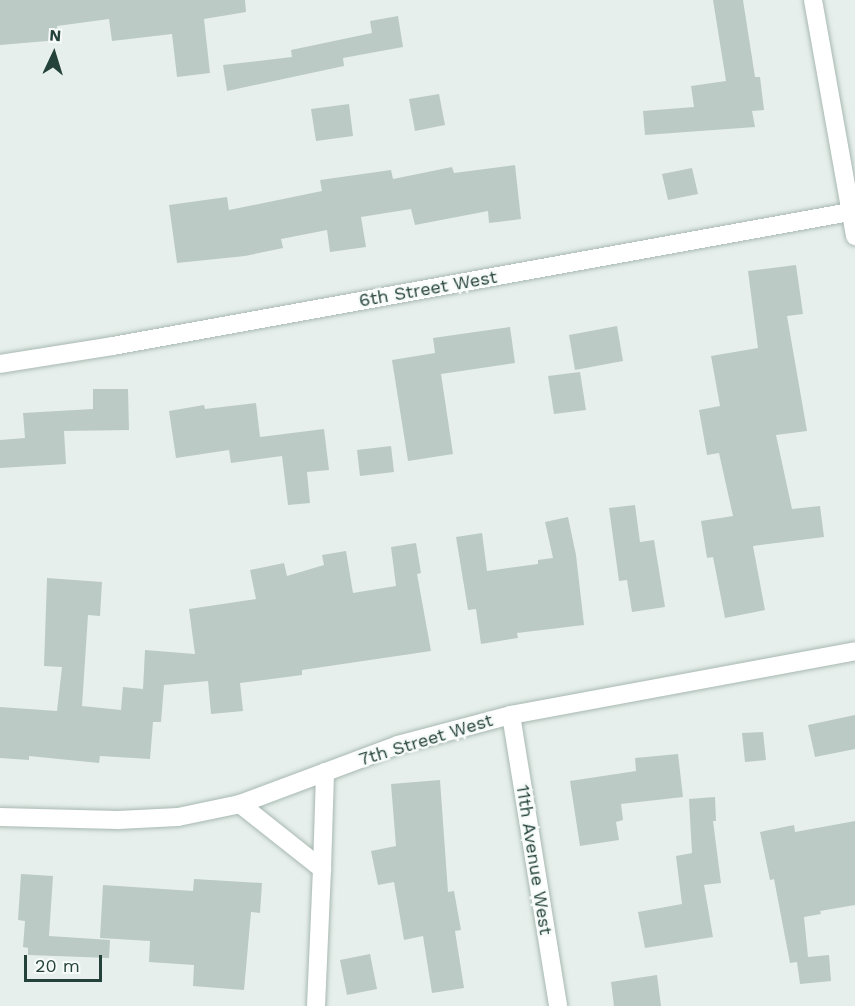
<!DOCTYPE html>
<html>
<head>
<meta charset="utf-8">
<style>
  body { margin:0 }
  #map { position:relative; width:855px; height:1006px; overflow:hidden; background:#e6efeb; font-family:"Work Sans",sans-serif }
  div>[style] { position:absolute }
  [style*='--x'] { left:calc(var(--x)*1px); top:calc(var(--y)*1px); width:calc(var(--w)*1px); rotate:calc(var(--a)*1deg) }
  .building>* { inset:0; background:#bbcac4 }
  .roads { filter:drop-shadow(0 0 2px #a8b8b2) drop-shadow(0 0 2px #a8b8b2) }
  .minor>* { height:18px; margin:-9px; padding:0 9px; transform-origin:9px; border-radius:9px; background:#fff }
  span { translate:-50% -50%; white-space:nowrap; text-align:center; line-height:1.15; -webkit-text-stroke:5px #f7fbf9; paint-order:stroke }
  .street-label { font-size:18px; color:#24423a }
  .north { position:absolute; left:24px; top:24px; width:60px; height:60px; -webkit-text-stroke:4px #f7fbf9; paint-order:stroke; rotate:4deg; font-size:16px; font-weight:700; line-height:24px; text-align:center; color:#24423a }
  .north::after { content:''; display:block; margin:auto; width:21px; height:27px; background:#24423a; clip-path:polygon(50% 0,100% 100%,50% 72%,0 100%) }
  .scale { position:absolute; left:24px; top:955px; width:78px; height:27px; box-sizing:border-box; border:3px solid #24423a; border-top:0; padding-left:8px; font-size:18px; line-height:21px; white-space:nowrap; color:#24423a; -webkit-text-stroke:4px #f7fbf9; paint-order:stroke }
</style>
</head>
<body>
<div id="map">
  <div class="building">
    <div style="clip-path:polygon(0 0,245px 0,246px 12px,204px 19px,210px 73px,177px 77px,172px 34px,112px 41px,109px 19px,57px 26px,59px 40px,0 45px)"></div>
    <div style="clip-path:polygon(713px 0,743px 0,755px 77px,760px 77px,764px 110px,752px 111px,755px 127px,645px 135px,643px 111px,694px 107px,691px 86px,726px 81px)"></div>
    <div style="clip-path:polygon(398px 16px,403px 47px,343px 58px,344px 66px,227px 91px,223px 65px,292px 57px,291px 50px,372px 33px,370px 21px)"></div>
    <div style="clip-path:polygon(439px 94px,445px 125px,415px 131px,409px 99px)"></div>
    <div style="clip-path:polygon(349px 104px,353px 136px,316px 141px,311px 109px)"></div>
    <div style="clip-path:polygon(515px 165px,521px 219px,489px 223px,488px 211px,415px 225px,411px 209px,361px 217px,366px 247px,330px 252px,327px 230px,281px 239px,283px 248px,245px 256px,177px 263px,169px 205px,227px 197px,229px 210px,322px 191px,320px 180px,391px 170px,393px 179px,452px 167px,454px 173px)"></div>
    <div style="clip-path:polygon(692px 168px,698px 194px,668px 200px,662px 174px)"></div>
    <div style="clip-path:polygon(796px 265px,803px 314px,787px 316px,807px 431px,776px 435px,792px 509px,820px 506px,824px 537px,753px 546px,765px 610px,725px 618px,713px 557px,707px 558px,701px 521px,733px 516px,719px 453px,707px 455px,699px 410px,720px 406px,711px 356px,758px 348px,748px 271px)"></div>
    <div style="clip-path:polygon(617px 326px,623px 361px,575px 370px,569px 335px)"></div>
    <div style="clip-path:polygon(510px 327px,515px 363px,441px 374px,453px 454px,408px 461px,392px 360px,435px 353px,433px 338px)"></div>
    <div style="clip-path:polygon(580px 372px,586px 410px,554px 414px,548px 376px)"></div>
    <div style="clip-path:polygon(93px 389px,128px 389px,129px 430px,64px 431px,66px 464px,0 468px,0 440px,25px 438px,23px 413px,93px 409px)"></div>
    <div style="clip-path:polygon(256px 403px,260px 437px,324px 429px,329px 470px,307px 472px,310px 503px,288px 505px,282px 456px,231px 463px,229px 450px,176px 458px,169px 411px,204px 405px,205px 409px)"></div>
    <div style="clip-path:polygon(391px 446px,394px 472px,360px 476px,357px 450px)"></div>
    <div style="clip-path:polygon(635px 505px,640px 542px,654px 540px,665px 607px,632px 612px,627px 580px,619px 581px,609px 508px)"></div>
    <div style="clip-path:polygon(568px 517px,576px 555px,584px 625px,517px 633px,518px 638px,481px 644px,476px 609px,468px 610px,456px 537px,482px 533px,487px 571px,538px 564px,538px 560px,553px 558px,545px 522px)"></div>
    <div style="clip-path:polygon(416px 543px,421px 573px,417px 574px,431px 651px,302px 670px,302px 675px,240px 683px,243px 711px,211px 714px,208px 681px,164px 685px,161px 722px,153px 722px,150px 759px,100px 756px,99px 763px,29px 756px,29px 760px,0 758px,0 707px,57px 711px,62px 667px,44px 666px,47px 578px,102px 582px,100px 616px,88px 615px,82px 706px,121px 710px,123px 687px,143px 689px,145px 650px,195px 654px,189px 609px,256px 599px,250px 570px,284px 563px,287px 576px,324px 565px,322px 555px,346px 551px,353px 593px,396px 586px,391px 547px)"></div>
    <div style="clip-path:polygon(855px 715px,855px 749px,815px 757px,808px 725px)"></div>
    <div style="clip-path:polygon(763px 732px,766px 760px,745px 762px,742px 733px)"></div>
    <div style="clip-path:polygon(678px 754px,683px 797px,621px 804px,623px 820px,616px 822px,619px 840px,580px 846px,570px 781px,636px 771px,635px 758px)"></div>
    <div style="clip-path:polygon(440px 780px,448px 892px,454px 891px,461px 930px,455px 931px,464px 988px,432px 993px,423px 936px,404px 940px,394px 882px,378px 885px,371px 851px,396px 846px,391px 784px)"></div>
    <div style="clip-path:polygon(715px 797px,716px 821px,713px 821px,721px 883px,704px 885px,713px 937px,645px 948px,638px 912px,682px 904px,676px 856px,692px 853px,689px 799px)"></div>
    <div style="clip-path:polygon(855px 821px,855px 905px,820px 911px,821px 914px,804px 917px,808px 957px,829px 955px,831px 981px,800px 984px,797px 962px,790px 963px,774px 879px,770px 880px,760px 832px,794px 825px,795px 832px)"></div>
    <div style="clip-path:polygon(21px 874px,53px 876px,49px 936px,110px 940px,109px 958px,28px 955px,28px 948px,23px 947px,25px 921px,18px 920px)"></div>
    <div style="clip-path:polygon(194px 879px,262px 883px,260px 913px,251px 912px,244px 990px,193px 986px,194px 965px,149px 962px,150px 941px,100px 938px,103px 885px,193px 891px)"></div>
    <div style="clip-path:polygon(370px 954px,377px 989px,347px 995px,340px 960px)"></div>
    <div style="clip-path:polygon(657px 975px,661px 1006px,614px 1006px,611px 982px)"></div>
  </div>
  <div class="roads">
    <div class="minor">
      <div style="--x:813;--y:0;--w:240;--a:79.9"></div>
      <div style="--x:0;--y:364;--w:114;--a:-9.1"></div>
      <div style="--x:113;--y:346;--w:754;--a:-10.31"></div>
      <div style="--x:511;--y:715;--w:295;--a:80.8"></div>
      <div style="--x:240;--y:804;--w:105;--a:38.4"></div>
      <div style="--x:322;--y:869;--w:137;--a:92.5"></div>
      <div style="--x:0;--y:817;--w:118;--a:1.5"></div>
      <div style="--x:118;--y:820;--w:60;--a:-2.9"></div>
      <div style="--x:178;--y:817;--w:63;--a:-11.8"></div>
      <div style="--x:240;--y:804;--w:169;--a:-20.5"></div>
      <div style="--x:398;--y:745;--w:117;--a:-14.9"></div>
      <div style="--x:511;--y:715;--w:350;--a:-10.5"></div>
      <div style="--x:322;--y:869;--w:97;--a:-88.2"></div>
    </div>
  </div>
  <div class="street-label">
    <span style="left:428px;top:289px;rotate:-10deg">6th Street West</span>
    <span style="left:426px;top:740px;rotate:-17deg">7th Street West</span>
    <span style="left:534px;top:860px;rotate:81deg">11th Avenue West</span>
  </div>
  <div class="north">N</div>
  <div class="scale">20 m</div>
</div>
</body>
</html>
